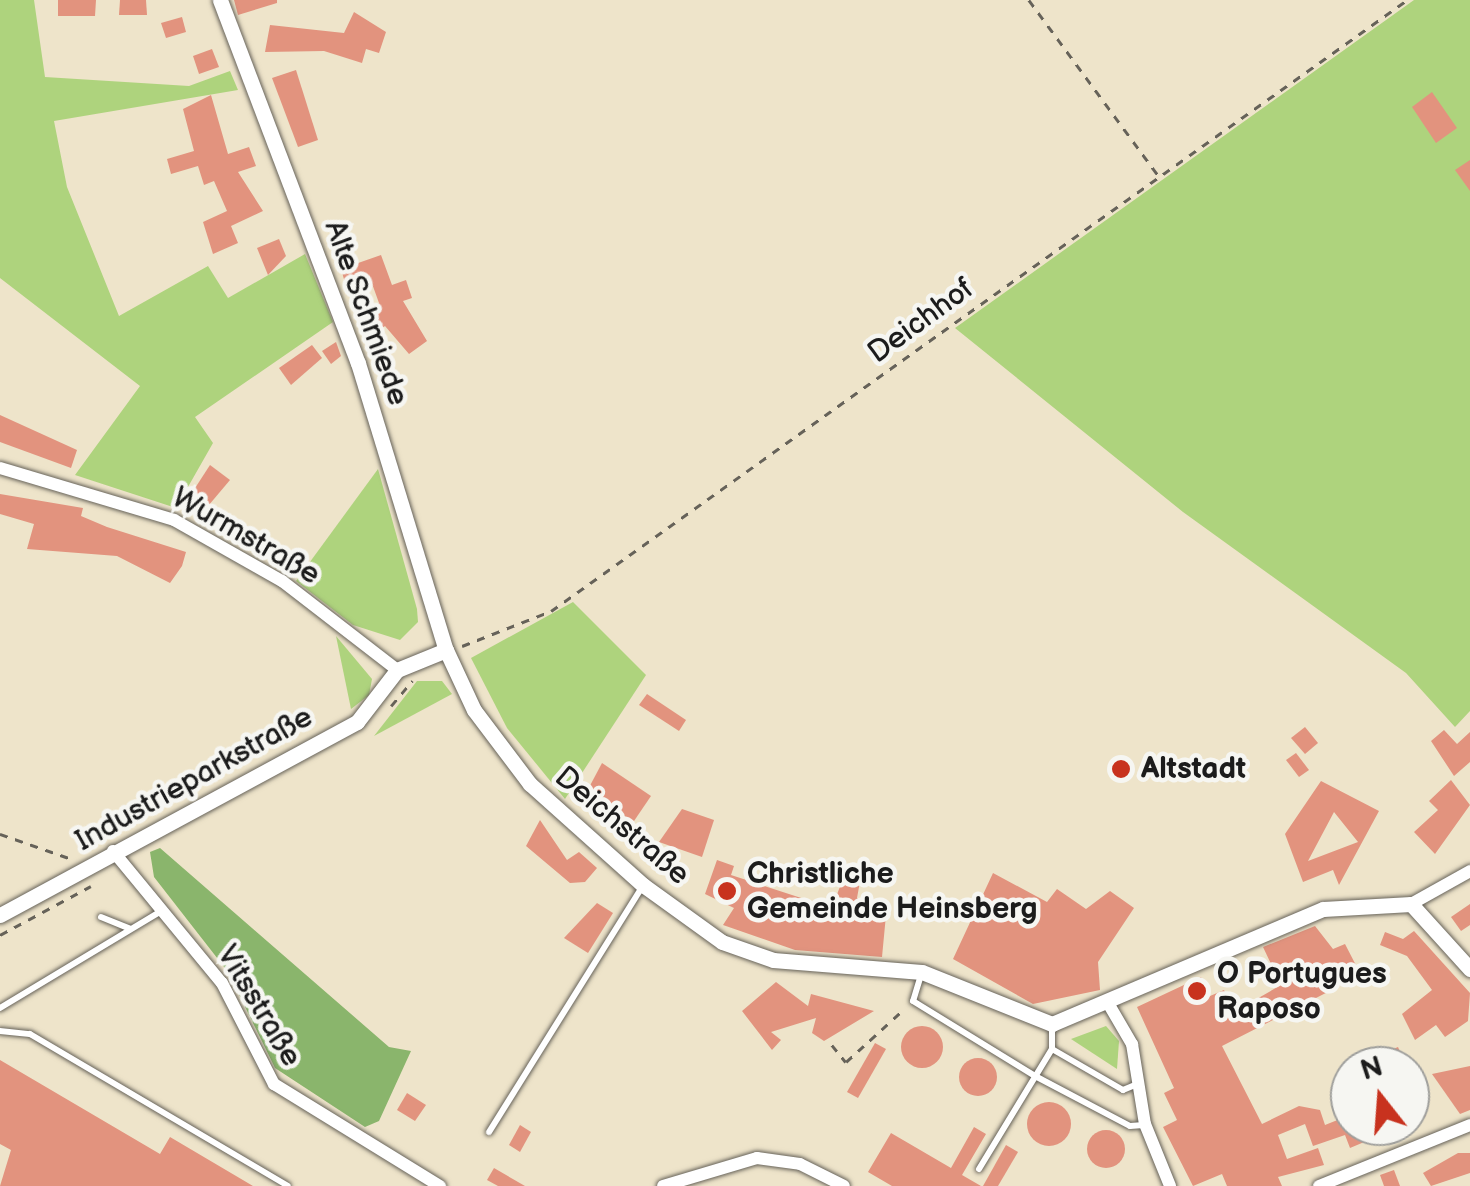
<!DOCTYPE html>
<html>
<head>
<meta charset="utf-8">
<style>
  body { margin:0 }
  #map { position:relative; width:1470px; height:1186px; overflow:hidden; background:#eee4ca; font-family:"Balsamiq Sans",sans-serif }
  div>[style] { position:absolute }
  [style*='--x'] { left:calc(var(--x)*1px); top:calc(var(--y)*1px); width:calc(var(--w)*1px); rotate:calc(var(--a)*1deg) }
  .green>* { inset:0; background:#aed37d }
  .forest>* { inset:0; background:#8ab56c }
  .building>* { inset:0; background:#e2937e }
  .round { border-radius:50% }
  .path>* { height:2.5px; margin-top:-1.25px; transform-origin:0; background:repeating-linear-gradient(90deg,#666259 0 8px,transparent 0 16px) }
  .roads { filter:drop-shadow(0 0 2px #666259) drop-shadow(0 0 2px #666259) }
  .service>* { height:6px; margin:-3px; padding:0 3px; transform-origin:3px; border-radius:3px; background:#fff }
  .minor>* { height:12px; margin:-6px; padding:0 6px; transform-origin:6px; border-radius:6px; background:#fff }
  .tertiary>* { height:15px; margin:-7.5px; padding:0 7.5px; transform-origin:7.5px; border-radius:7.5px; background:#fff }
  .dots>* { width:28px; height:28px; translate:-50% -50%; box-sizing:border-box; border:5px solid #f6f6f2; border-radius:50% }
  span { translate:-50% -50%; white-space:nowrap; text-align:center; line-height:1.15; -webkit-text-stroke:9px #f6f6f2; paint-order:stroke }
  .street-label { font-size:30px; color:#1c1c1c }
  .poi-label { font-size:30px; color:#1c1c1c; font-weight:700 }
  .left { translate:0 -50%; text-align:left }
  .north { position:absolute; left:1330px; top:1046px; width:100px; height:100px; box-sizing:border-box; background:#f6f6f2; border:2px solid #9f9f9c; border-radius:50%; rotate:343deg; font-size:28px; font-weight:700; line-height:40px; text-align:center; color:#1c1c1c }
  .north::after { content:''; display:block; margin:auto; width:35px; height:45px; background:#c8321e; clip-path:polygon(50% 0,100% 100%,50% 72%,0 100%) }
</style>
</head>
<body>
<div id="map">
  <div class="green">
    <div style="clip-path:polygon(0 0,34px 0,45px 77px,189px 86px,230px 71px,238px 90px,54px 121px,67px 187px,119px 316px,208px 266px,228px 298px,305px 254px,333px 322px,195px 417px,213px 443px,176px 508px,75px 475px,140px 386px,0 278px)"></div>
    <div style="clip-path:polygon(1414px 0,1470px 0,1470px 711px,1455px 727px,1406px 673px,1183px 512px,955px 328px)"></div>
    <div style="clip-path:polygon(378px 469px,417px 609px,418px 622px,400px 640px,353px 625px,296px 581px)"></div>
    <div style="clip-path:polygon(573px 602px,646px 675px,565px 799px,507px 728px,471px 658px)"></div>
    <div style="clip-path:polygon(336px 636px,372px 679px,369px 695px,351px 709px)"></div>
    <div style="clip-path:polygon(417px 681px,442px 681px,452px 694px,374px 736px)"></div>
    <div style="clip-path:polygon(1106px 1026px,1119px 1041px,1117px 1069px,1071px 1039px)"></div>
  </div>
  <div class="forest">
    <div style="clip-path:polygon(160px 848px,389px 1047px,411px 1051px,379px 1121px,365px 1127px,275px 1068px,228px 972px,154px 877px,150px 852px)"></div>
  </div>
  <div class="building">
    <div style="clip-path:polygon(58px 0,96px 0,95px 16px,58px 16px)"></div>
    <div style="clip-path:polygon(120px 0,146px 0,147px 15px,119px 15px)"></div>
    <div style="clip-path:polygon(234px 0,277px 0,277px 3px,238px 15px)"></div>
    <div style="clip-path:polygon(354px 12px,386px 32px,379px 53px,366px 49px,362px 63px,324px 51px,265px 52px,270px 25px,344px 33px)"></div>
    <div style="clip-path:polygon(182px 17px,186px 32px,166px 38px,161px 23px)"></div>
    <div style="clip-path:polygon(212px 49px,219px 67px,199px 74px,193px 56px)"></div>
    <div style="clip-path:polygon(296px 70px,318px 140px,298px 147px,272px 78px)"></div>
    <div style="clip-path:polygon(1432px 92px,1457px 128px,1436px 143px,1412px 107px)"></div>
    <div style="clip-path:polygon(211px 95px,228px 154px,249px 147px,256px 166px,238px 172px,263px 211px,231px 226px,238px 243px,213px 254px,203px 222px,227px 211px,214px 181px,204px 185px,198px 166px,171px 174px,167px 159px,194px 151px,183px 109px)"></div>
    <div style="clip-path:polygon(1470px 160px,1470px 191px,1455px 170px)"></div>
    <div style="clip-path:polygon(279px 239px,286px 256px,268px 275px,257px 248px)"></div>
    <div style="clip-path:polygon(381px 255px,392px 285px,406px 280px,412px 298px,403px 301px,427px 341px,409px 354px,385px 326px,370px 337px,360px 323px,379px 303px,370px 278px,346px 286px,341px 269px)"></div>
    <div style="clip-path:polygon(336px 342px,341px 356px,331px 364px,322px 351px)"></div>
    <div style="clip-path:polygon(312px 345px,322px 358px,291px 385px,279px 368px)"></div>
    <div style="clip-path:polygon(0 415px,77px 450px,71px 468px,0 442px)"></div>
    <div style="clip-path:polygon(210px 465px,230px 480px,203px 512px,186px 502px)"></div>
    <div style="clip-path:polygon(0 494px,83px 508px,81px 516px,107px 527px,186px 552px,182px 566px,170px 583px,117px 556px,27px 549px,34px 524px,0 514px)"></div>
    <div style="clip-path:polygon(647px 694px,686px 720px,679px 731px,639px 705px)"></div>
    <div style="clip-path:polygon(1305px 727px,1318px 743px,1305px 754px,1291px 738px)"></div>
    <div style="clip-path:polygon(1444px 730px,1457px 744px,1470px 732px,1470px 762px,1454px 776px,1431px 741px)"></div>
    <div style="clip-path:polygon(1296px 753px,1309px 770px,1299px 777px,1286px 760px)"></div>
    <div style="clip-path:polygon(602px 763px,651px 796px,634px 821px,585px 795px)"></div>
    <div style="clip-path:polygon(1451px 780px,1470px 805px,1435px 854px,1414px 832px,1438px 810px,1429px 801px)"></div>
    <div style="clip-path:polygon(evenodd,1321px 781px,1379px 811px,1339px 885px,1333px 870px,1303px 882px,1285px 834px,1321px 781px,1334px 812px,1358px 842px,1308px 861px,1334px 812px)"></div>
    <div style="clip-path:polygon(682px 809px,714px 820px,702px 857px,659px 842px)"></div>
    <div style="clip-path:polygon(540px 820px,567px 860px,579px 852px,597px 868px,585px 882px,570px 883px,526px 846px)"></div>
    <div style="clip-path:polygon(717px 860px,734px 866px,731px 875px,832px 908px,845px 873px,861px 876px,857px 898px,886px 915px,882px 957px,795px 950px,723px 925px,734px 908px,705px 894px)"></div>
    <div style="clip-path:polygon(993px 873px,1047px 902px,1057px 889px,1086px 909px,1110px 891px,1134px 908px,1098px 962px,1100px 990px,1033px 1004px,953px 959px)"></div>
    <div style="clip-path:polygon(597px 903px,613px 913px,588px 953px,564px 938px)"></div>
    <div style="clip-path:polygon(1470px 904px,1470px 925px,1461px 931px,1451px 917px)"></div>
    <div style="clip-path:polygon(1315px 926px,1333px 949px,1345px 944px,1361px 975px,1222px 1046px,1262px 1124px,1299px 1106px,1320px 1110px,1325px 1125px,1350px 1115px,1369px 1140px,1350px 1148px,1345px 1135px,1313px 1146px,1305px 1124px,1278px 1135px,1287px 1159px,1318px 1148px,1324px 1165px,1278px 1177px,1282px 1186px,1227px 1186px,1222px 1174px,1193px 1186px,1163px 1127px,1177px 1120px,1164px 1093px,1174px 1088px,1137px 1007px,1201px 977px,1210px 996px,1224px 990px,1234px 1012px,1281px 985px,1263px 947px)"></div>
    <div style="clip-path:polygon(1414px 931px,1470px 993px,1468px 1021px,1445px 1037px,1436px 1025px,1415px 1040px,1402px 1014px,1432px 990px,1407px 956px,1380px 945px,1385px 932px,1403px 939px)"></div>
    <div style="clip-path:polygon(776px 982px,808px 1006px,811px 994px,874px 1011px,824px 1041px,812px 1033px,816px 1018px,771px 1032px,781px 1040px,772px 1050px,742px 1011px)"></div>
    <div class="round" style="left:901px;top:1026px;width:42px;height:42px"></div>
    <div style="clip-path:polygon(875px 1043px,886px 1049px,858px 1098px,847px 1092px)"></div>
    <div style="clip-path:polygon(1398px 1047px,1406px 1066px,1354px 1066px)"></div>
    <div class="round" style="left:959px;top:1058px;width:38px;height:38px"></div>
    <div style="clip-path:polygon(0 1060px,160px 1154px,170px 1137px,253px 1186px,0 1186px,11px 1150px,0 1144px)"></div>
    <div style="clip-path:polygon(1470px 1066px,1470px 1110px,1460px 1114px,1432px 1074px)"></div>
    <div style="clip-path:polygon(1410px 1078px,1426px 1116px,1410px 1122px)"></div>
    <div style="clip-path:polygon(407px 1093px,426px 1105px,415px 1121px,397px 1110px)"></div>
    <div class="round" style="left:1027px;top:1102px;width:44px;height:44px"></div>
    <div style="clip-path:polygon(520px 1125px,531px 1132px,520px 1152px,509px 1145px)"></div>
    <div style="clip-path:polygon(974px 1127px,986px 1134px,962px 1175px,981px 1186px,892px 1186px,868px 1172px,891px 1133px,951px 1168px)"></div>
    <div class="round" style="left:1087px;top:1130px;width:38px;height:38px"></div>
    <div style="clip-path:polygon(1006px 1145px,1018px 1152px,998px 1186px,983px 1186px)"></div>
    <div style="clip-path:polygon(1458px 1153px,1470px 1153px,1470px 1173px,1431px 1186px,1423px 1173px)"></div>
    <div style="clip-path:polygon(494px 1168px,525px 1186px,498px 1186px,487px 1180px)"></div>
    <div style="clip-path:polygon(1394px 1170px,1400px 1186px,1384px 1186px,1380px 1175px)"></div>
  </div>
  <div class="path">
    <div style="--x:1029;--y:0;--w:217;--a:53.6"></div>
    <div style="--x:462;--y:646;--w:96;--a:-21.5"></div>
    <div style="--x:551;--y:611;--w:1052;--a:-35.52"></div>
    <div style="--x:391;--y:706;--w:33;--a:-50"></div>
    <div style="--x:0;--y:834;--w:73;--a:19.2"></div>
    <div style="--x:0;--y:935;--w:103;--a:-28.3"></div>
    <div style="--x:832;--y:1045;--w:22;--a:51"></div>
    <div style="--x:846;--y:1062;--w:79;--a:-42.4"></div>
  </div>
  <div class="roads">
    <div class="service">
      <div style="--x:101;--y:917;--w:31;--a:22"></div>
      <div style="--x:921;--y:975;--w:27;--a:107"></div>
      <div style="--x:913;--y:1001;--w:143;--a:31.6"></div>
      <div style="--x:1035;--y:1076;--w:107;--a:27.8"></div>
      <div style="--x:1130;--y:1126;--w:14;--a:-4"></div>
      <div style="--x:0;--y:1008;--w:187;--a:-31"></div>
      <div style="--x:1052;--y:1025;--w:24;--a:90"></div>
      <div style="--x:1052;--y:1049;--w:82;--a:30"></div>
      <div style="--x:1123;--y:1090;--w:13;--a:-23"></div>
      <div style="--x:0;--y:1031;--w:30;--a:6"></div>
      <div style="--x:30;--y:1034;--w:299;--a:30.5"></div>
      <div style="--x:489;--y:1132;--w:289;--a:-58"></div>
      <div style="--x:979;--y:1169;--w:140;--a:-58.7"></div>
    </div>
    <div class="minor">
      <div style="--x:0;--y:468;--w:182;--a:16.6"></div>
      <div style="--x:174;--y:520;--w:124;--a:29.5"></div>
      <div style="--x:282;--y:581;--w:145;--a:37.7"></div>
      <div style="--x:113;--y:851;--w:171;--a:50.5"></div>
      <div style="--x:222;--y:983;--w:114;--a:62.8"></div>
      <div style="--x:274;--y:1084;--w:195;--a:31.6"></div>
      <div style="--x:1411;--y:904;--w:68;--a:-29.2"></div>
      <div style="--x:1108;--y:1003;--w:48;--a:59.7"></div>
      <div style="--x:1132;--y:1044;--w:81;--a:80.8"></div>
      <div style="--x:1145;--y:1124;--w:67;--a:68"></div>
      <div style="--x:663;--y:1186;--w:98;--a:-16.6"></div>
      <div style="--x:757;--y:1158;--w:43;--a:7.9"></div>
      <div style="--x:800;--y:1164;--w:49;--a:26.6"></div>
      <div style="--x:1319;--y:1186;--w:163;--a:-22"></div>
    </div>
    <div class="tertiary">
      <div style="--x:220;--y:0;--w:388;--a:69.2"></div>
      <div style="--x:358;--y:363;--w:300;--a:73"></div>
      <div style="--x:446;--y:650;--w:66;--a:65"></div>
      <div style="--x:474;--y:710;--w:93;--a:52.9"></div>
      <div style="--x:530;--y:784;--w:152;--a:41.8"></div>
      <div style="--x:643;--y:885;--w:97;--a:35.8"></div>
      <div style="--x:722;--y:942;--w:54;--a:19.4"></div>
      <div style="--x:773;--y:960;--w:149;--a:4.6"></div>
      <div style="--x:922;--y:972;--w:140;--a:21.8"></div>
      <div style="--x:1052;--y:1024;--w:294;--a:-23"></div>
      <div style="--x:1323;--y:909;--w:88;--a:-3.3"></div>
      <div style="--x:1411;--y:904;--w:88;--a:47.8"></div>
      <div style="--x:0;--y:915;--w:406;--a:-28.4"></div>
      <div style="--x:357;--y:722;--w:66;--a:-52.4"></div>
      <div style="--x:397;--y:670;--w:53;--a:-22.2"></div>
    </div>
  </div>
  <div class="dots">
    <div style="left:1121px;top:769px;background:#c8321e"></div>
    <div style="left:727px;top:891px;background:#c8321e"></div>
    <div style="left:1197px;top:991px;background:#c8321e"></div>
  </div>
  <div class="street-label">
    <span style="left:366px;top:313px;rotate:70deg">Alte Schmiede</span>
    <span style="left:921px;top:321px;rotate:-36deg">Deichhof</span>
    <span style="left:246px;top:536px;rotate:30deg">Wurmstraße</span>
    <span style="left:194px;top:779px;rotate:-29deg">Industrieparkstraße</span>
    <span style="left:622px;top:826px;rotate:40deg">Deichstraße</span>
    <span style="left:259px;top:1006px;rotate:59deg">Vitsstraße</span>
  </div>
  <div class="poi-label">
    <span class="left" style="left:1141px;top:769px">Altstadt</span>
    <span class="left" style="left:747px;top:891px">Christliche<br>Gemeinde Heinsberg</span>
    <span class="left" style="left:1217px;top:991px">O Portugues<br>Raposo</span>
  </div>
  <div class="north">N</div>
</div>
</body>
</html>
